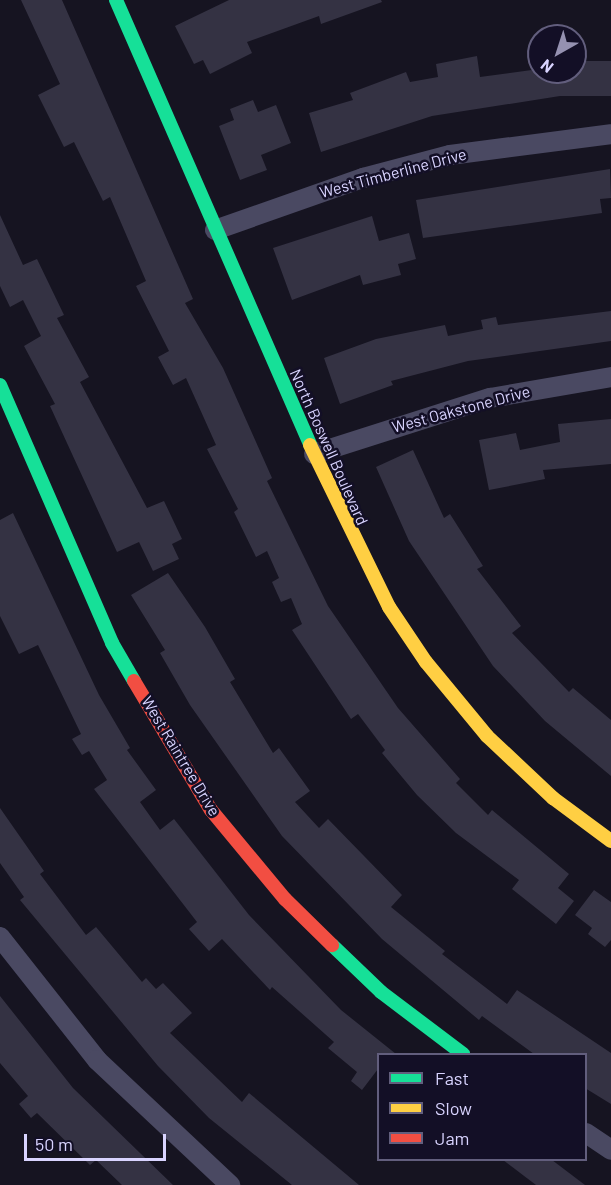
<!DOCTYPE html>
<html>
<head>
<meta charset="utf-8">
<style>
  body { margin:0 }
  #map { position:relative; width:611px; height:1185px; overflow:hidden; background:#161421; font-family:Barlow,sans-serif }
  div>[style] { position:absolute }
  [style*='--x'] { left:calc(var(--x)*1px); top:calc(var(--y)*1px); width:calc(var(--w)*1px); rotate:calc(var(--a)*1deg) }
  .building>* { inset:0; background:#343243 }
  .street>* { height:20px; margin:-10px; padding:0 10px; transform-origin:10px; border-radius:10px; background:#4a4962 }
  .fast>* { height:14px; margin:-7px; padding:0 7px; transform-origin:7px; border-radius:7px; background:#16e098 }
  .slow>* { height:14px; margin:-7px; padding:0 7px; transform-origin:7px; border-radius:7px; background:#ffcf43 }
  .jam>* { height:14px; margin:-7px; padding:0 7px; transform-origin:7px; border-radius:7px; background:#f24e42 }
  span { translate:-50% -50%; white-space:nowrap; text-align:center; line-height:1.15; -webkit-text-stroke:5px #130f26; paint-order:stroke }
  .street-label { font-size:16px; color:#d9d4ff }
  .legend { position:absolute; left:377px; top:1053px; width:210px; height:108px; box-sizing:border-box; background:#130f26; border:2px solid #625e7d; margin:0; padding:8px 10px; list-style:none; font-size:18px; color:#d9d4ff }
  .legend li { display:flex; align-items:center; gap:12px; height:30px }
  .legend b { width:30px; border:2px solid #625e7d }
  .north { position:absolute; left:527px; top:24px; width:60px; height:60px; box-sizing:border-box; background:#130f26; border:2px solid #625e7d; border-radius:50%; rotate:219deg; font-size:16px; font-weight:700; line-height:24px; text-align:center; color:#d9d4ff }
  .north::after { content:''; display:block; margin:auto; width:21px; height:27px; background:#9591b1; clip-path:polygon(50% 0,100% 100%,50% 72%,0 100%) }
  .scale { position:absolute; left:24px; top:1134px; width:142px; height:27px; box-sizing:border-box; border:3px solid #d9d4ff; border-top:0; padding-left:8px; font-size:18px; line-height:21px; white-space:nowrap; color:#d9d4ff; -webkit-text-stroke:4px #130f26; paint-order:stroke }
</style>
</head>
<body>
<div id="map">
  <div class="building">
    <div style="clip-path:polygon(21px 0,62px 0,193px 299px,185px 303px,223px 368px,272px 478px,267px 481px,328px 606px,398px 708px,460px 779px,456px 783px,488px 815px,492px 810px,569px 874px,558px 888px,574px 901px,556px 924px,512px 889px,519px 880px,456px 833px,417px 795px,382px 753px,385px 750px,358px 714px,351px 719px,292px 630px,302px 624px,291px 598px,281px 602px,272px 582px,279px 578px,267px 551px,256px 557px,234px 512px,238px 509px,207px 449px,216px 445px,186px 378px,173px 385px,158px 357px,169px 351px,136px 286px,146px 281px,110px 197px,103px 201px,74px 142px,64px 147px,38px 95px,60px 84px)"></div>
    <div style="clip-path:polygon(229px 0,381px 0,382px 2px,321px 24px,319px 16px,247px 42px,252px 53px,210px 74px,203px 60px,194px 64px,175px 26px)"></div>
    <div style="clip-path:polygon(477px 56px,480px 77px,539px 69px,575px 72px,575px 61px,611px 61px,611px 96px,560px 96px,432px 116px,321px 152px,309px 113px,353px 100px,350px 93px,406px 72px,410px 82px,438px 77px,436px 64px)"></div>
    <div style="clip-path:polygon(253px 100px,258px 112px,276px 105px,291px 143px,261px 155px,267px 170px,240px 180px,219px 126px,234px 120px,230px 109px)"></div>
    <div style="clip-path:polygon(610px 169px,611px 198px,600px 199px,602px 213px,423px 238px,416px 200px)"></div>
    <div style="clip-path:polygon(0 215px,23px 265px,37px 259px,64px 315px,57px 318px,89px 377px,80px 382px,147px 508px,164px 501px,182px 539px,172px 544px,179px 559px,153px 571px,139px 542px,117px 552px,50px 406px,55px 404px,24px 346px,41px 336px,23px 300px,10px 307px,0 286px)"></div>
    <div style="clip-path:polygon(372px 216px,379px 241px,409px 233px,416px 259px,398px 264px,401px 275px,363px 285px,360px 275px,292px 300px,273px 248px)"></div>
    <div style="clip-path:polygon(611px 311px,611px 341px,468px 361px,391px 381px,393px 385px,340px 404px,324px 358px,376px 339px,445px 325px,448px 336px,483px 329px,481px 320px,496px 317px,498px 325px)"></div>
    <div style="clip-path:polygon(611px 419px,611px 464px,543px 470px,545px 479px,489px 490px,479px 440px,516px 433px,520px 450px,560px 442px,558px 424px)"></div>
    <div style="clip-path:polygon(413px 450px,444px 518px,450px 514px,483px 566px,477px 569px,521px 626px,512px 633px,569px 692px,573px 688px,611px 720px,611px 776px,545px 721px,493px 666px,409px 541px,376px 467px)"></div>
    <div style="clip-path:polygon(13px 513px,99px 695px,130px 748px,127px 750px,156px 790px,140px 802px,160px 830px,174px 819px,249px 915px,341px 1010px,396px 1054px,378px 1054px,378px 1069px,362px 1090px,351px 1081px,357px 1072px,328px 1048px,334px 1042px,272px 987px,270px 990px,222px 939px,209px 951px,189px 929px,197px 922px,94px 789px,107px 780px,89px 751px,82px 755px,72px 739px,81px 734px,38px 645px,19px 654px,0 616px,0 520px)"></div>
    <div style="clip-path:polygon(168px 573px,205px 627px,235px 679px,230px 682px,273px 753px,279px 748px,310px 791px,295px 802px,319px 828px,328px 819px,402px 895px,391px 907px,445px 951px,442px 954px,507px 1004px,517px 990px,611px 1053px,611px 1104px,585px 1088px,585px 1054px,534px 1054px,482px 1016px,479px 1020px,382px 939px,282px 836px,190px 705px,160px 653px,165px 650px,131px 595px)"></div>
    <div style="clip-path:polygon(0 808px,44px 871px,40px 874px,86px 935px,96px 927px,142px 982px,146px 978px,156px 989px,163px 983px,192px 1013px,170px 1033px,242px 1102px,249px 1093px,359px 1185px,292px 1185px,209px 1118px,158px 1066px,20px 900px,24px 897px,0 863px)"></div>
    <div style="clip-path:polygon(594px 890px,611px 902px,611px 940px,605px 947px,588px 934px,592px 928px,575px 915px)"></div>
    <div style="clip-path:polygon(0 996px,73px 1088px,173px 1185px,122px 1185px,96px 1160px,90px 1165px,37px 1113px,31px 1118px,19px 1104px,28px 1096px,0 1063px)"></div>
    <div style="clip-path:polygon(503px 1160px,552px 1160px,585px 1185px,536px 1185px)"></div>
  </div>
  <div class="street">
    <div style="--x:215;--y:230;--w:157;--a:-19.4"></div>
    <div style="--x:363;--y:178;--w:90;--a:-14.8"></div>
    <div style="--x:450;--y:155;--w:162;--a:-7.4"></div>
    <div style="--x:314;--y:454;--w:185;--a:-17.7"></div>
    <div style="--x:490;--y:398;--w:123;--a:-9.8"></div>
    <div style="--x:0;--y:937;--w:157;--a:51.7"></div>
    <div style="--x:97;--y:1060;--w:183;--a:43.2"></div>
    <div style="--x:586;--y:1133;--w:30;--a:34"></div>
  </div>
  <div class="fast">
    <div style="--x:116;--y:0;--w:485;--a:66.4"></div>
    <div style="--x:0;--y:385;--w:281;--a:66.5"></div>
    <div style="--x:112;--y:643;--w:44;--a:59.9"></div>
    <div style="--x:332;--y:945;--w:68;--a:43.8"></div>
    <div style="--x:381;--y:992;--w:103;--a:37.1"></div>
  </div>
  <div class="slow">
    <div style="--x:310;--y:445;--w:180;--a:64"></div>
    <div style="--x:389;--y:607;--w:66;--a:56.1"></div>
    <div style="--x:426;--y:662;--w:96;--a:50.5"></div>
    <div style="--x:487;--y:736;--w:91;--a:43.2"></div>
    <div style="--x:553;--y:798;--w:72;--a:36.6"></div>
  </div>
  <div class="jam">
    <div style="--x:134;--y:681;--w:150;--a:59.2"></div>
    <div style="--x:211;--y:810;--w:116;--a:50.3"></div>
    <div style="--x:285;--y:899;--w:66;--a:44.4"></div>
  </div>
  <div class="street-label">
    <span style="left:393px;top:173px;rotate:-15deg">West Timberline Drive</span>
    <span style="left:461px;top:409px;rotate:-15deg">West Oakstone Drive</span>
    <span style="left:329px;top:447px;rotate:66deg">North Boswell Boulevard</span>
    <span style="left:181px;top:756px;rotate:59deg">West Raintree Drive</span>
  </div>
  <ul class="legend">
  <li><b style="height:8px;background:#16e098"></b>Fast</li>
  <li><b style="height:8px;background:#ffcf43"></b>Slow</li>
  <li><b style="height:8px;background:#f24e42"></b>Jam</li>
  </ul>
  <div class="north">N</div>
  <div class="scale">50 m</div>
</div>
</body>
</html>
